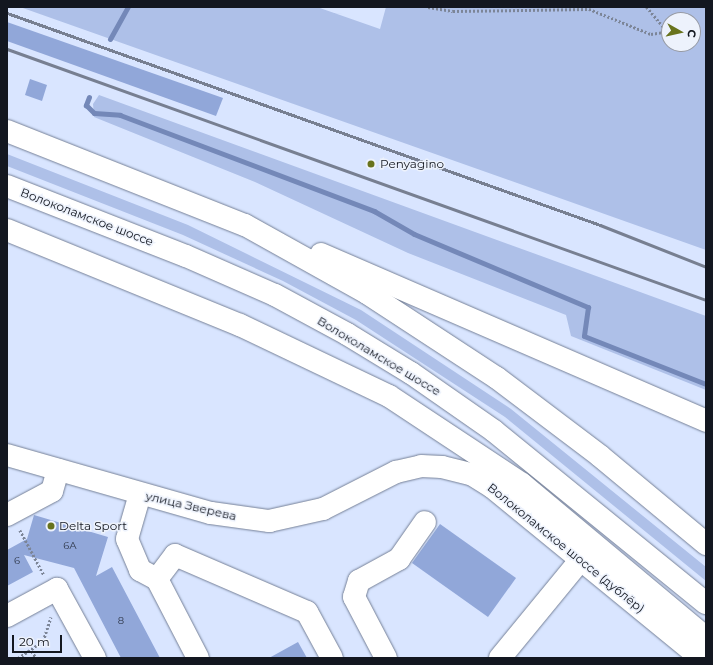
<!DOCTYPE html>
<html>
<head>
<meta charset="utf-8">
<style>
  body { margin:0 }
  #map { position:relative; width:713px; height:665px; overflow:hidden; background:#d9e5ff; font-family:Montserrat,sans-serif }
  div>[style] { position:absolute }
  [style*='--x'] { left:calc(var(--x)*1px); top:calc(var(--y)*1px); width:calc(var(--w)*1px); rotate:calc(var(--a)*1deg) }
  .green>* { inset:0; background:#aec0e8 }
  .stream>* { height:5px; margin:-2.5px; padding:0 2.5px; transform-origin:2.5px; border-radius:2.5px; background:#7488b8 }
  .building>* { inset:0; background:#91a7d9 }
  .path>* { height:2.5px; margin-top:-1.25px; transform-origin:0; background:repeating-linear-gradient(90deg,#7c8597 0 2px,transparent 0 4px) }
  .roads { filter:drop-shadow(0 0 1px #758097) drop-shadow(0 0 1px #758097) }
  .minor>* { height:22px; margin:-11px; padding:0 11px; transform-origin:11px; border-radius:11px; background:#fff }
  .major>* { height:22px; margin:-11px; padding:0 11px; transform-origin:11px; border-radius:11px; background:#fff }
  .rail>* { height:3px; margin:-1.5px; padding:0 1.5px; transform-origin:1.5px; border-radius:1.5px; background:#777f91 }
  .dots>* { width:11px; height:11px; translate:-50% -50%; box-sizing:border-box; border:2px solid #edf2fc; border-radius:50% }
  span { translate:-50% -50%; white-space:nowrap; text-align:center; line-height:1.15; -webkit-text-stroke:3px #edf2fc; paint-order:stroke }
  .number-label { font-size:10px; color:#323b4e }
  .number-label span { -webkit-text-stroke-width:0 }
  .poi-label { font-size:12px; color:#131720 }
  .left { translate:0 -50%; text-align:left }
  .street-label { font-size:12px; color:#131720 }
  .frame { position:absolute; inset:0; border:8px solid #131720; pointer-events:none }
  .north { position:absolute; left:661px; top:12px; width:40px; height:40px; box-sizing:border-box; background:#edf2fc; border:1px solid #969aa4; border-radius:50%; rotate:98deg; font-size:11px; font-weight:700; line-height:16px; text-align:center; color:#131720 }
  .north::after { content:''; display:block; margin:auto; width:14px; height:18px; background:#68731d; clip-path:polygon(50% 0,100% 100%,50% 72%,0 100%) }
  .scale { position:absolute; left:12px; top:635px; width:50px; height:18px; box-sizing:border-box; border:2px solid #131720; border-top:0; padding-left:5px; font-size:12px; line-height:14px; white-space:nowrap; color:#131720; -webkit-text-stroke:3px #edf2fc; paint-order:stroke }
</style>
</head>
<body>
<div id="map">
  <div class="green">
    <div style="clip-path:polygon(evenodd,20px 7px,317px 7px,380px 29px,386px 7px,706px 7px,706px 250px,20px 7px,669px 20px,693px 20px,693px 44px,669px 44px,669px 20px)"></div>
    <div style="clip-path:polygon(99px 95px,706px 316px,706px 390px,571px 336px,566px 315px,408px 253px,255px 182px,94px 117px,93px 104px)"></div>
    <div style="clip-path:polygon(7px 154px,188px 225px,361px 310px,511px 409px,706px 567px,706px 581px,505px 417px,356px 320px,283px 281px,183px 235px,7px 166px)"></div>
  </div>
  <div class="stream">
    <div style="--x:110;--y:39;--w:37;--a:-61"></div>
    <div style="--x:89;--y:97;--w:9;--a:111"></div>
    <div style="--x:86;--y:105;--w:11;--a:45"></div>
    <div style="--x:94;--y:113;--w:26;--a:4"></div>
    <div style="--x:120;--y:115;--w:272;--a:20.7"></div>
    <div style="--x:374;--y:211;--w:46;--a:29.9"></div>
    <div style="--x:414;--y:234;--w:189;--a:22.8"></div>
    <div style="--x:588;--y:307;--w:29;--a:98"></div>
    <div style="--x:584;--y:336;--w:131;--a:21.5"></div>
  </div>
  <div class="building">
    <div style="clip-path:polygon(7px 22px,223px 98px,216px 116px,7px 41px)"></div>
    <div style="clip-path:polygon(30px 79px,47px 85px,42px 101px,25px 95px)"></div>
    <div style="clip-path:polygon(34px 515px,108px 537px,96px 576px,112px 567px,160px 658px,121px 658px,74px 568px,24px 555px,33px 572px,7px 586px,7px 550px,27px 539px)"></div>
    <div style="clip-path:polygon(440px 524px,516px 578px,488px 617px,412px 563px)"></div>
    <div style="clip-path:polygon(298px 642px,307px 658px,269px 658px)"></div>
  </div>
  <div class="path">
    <div style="--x:428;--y:7;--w:25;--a:9"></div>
    <div style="--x:453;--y:11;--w:136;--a:-0.8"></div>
    <div style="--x:589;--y:9;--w:67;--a:22"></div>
    <div style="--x:651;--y:34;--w:12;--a:-9"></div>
    <div style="--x:663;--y:32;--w:5;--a:-90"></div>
    <div style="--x:663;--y:27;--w:26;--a:-130"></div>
    <div style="--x:20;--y:530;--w:51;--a:61.9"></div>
    <div style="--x:32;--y:651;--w:8;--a:60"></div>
    <div style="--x:18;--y:658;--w:30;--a:-34"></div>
    <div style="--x:43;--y:641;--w:25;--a:-72"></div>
  </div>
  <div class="roads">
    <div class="minor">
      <div style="--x:7;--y:455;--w:212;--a:15.9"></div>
      <div style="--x:211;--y:513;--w:59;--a:7.9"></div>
      <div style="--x:269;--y:521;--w:55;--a:-12.5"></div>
      <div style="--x:323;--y:509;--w:82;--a:-26.9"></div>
      <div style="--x:396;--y:472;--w:26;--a:-13"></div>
      <div style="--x:421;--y:466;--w:21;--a:3"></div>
      <div style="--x:442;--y:467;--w:30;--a:14"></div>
      <div style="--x:471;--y:474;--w:25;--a:32"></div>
      <div style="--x:492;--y:487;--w:270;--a:39.3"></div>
      <div style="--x:140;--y:494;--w:47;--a:106.1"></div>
      <div style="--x:127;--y:539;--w:34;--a:67"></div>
      <div style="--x:140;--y:570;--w:19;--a:28"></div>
      <div style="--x:157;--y:579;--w:30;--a:-53"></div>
      <div style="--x:175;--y:555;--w:144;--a:23.4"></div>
      <div style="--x:307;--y:612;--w:52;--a:61.5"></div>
      <div style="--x:7;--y:515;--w:51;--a:-28.1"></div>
      <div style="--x:52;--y:491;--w:22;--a:-74"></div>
      <div style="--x:157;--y:579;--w:89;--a:62.6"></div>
      <div style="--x:7;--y:616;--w:57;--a:-28.4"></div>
      <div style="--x:57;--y:589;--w:79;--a:61.2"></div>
      <div style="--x:386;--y:658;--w:69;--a:-117.7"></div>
      <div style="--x:354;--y:597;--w:17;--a:-73"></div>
      <div style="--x:359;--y:581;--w:46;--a:-28.8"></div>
      <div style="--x:399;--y:559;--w:45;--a:-54.9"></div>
      <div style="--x:500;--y:658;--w:129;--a:-50.6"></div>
    </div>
    <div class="major">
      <div style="--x:7;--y:131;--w:256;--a:21.6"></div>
      <div style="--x:245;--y:225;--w:140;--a:29.1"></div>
      <div style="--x:367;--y:293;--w:155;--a:33.2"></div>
      <div style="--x:497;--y:378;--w:129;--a:37.1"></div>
      <div style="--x:600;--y:456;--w:138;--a:39.7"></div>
      <div style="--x:7;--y:186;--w:192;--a:21.4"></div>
      <div style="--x:186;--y:256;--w:97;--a:23.7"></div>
      <div style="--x:275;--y:295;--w:82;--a:28.4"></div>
      <div style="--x:347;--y:334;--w:75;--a:31.4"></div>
      <div style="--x:411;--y:373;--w:101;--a:34.9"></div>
      <div style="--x:494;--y:431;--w:273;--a:39.1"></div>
      <div style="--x:7;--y:230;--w:252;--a:22.2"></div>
      <div style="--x:240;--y:325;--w:165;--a:25.5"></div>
      <div style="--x:389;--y:396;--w:159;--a:33.5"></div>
      <div style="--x:522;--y:484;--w:240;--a:39.9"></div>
      <div style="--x:321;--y:254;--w:420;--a:23.4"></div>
    </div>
  </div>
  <div class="rail">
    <div style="--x:7;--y:13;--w:630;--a:19.67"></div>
    <div style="--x:600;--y:225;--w:114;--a:21.6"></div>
    <div style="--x:7;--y:49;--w:743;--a:19.75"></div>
  </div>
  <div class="dots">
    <div style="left:371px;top:164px;background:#68731d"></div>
    <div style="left:51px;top:526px;background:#68731d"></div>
  </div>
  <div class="number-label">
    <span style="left:70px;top:546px">6А</span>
    <span style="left:17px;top:561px">6</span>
    <span style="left:121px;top:621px">8</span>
  </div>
  <div class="poi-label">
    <span class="left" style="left:380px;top:164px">Penyagino</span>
    <span class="left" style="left:59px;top:526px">Delta Sport</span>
  </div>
  <div class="street-label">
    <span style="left:87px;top:217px;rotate:21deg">Волоколамское шоссе</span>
    <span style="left:379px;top:356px;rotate:31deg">Волоколамское шоссе</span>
    <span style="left:191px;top:506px;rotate:13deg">улица Зверева</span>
    <span style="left:566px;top:548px;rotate:39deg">Волоколамское шоссе (дублёр)</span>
  </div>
  <div class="frame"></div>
  <div class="north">С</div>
  <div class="scale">20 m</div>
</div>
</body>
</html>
